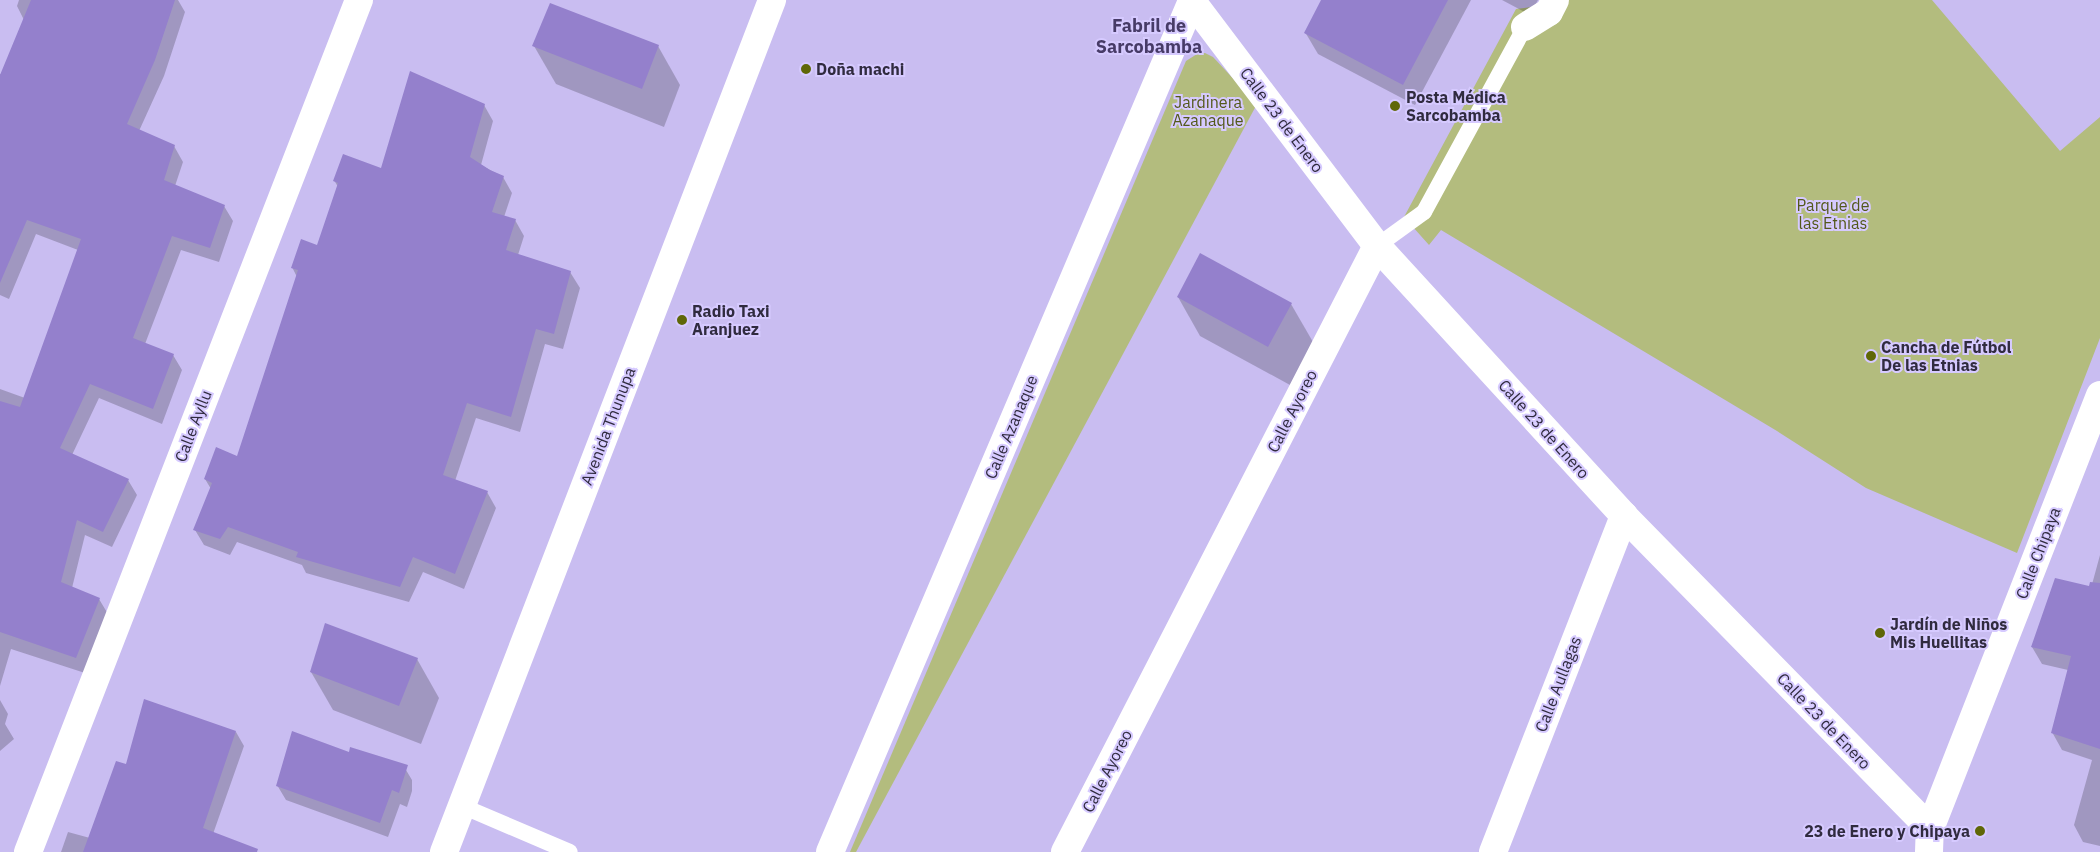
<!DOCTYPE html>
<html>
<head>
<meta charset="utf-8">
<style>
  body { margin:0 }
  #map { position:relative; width:2100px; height:852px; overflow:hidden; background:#c9bdf1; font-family:"IBM Plex Sans",sans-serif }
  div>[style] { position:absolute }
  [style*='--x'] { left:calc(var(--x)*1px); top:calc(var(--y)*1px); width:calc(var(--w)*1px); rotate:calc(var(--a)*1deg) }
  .green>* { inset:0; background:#b3bc7e }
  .shadow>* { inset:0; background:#0003 }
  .building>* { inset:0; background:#9480cc }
  .lane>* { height:16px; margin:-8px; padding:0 8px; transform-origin:8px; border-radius:8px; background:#fff }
  .street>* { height:28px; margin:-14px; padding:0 14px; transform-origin:14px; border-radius:14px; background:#fff }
  .secondary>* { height:28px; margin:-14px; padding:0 14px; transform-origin:14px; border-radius:14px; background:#fff }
  .dots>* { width:14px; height:14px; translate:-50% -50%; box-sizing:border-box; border:2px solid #d6caff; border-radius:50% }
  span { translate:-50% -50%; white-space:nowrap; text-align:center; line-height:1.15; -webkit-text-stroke:4px #d6caff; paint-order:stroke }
  .poi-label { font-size:16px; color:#302b3f; font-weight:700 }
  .left { translate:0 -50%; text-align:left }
  .right { translate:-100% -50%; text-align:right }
  .park-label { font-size:16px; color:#53591a }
  .street-label { font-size:16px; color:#302b3f }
  .neighbourhood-label { font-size:18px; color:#473b67; font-weight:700 }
</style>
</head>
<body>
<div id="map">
  <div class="green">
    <div style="clip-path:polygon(1542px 0,1932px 0,2060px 151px,2100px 117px,2100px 338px,2017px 553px,1866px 488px,1777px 431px,1441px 230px,1429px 245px,1404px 217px,1516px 9px,1539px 6px)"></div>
    <div style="clip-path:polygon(1205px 53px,1213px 57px,1257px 104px,856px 852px,850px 852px,1186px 61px,1197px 54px)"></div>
  </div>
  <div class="shadow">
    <div style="clip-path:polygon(19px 0,178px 0,185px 12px,164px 76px,139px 131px,174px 146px,183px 162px,175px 186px,224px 206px,233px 221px,219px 262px,181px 250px,145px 344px,173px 355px,182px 370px,162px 424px,99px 398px,72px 455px,128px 480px,137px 495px,112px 547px,85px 535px,72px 588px,99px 599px,108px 614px,85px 673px,11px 649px,0 686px,0 389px,25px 398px,78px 250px,36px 234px,9px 299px,0 295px,0 74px,2px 74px,24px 20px,17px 6px)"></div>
    <div style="clip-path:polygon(1323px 0,1471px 0,1415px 105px,1318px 54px,1305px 32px)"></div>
    <div style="clip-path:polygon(1502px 0,1538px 0,1530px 15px)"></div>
    <div style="clip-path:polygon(534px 46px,658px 46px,680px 85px,664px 127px,556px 84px)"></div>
    <div style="clip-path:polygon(484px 105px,493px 121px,481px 165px,503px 177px,512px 193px,504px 217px,515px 220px,524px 236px,518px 255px,570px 272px,580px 288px,563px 349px,545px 344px,520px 432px,476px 418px,455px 481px,487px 492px,496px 508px,464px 589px,423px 572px,409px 602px,306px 573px,302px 565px,237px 542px,230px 555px,204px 545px,195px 530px,211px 489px,205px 479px,238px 457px,297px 277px,292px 267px,317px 247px,338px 187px,334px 180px,381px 170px)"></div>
    <div style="clip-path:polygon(1178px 297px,1291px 304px,1313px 342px,1290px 385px,1200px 336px)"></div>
    <div style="clip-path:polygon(2100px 555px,2100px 846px,2083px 842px,2074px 825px,2092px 760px,2062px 750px,2052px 732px,2068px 670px,2042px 664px,2032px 647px,2091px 588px)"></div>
    <div style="clip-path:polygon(417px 659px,439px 698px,421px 744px,333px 710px,311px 672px)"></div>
    <div style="clip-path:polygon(0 700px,8px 714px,5px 724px,14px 739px,0 751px)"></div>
    <div style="clip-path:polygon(236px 732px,244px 746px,213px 834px,252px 852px,61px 852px,68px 832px,90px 838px,126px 765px)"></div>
    <div style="clip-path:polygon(350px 754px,403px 765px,412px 780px,412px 791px,407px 807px,400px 804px,388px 837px,286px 800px,277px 785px)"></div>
  </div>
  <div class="building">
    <div style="clip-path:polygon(31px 0,175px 0,155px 60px,127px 124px,175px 145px,164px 180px,225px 205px,210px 248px,172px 236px,133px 338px,174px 354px,153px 409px,90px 384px,60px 448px,129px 479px,103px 532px,77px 520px,61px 582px,100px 598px,76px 658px,0 632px,0 401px,20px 407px,81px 239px,27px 220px,0 283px,0 75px)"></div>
    <div style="clip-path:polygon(1321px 0,1448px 0,1403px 85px,1304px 33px)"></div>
    <div style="clip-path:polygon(550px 3px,659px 45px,642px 89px,532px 46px)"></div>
    <div style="clip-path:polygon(410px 71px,485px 104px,470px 157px,490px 170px,504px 176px,492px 212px,516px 219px,506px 250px,571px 271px,554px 334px,536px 329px,511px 417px,467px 403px,443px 475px,488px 491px,455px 574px,413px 557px,400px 587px,296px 557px,298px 552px,228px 527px,220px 539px,193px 530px,212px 483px,204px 479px,216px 447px,237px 456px,298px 270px,291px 268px,301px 239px,317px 245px,338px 183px,333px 181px,343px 154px,381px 168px)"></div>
    <div style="clip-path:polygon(1200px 253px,1292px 303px,1268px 347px,1177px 297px)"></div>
    <div style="clip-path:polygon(2055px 578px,2089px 586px,2090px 582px,2100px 583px,2100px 749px,2051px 733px,2071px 656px,2031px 647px)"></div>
    <div style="clip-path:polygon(325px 623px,418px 658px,399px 706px,310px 672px)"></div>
    <div style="clip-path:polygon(144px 699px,236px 731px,203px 828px,258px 849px,257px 852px,83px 852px,116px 761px,126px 764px)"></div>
    <div style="clip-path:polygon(292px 731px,349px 752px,350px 747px,408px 765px,399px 793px,392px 790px,380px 823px,276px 786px)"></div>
  </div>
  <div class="lane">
    <div style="--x:1377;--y:246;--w:58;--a:-35.9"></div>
    <div style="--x:1424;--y:212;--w:211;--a:-61.4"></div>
    <div style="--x:462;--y:806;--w:117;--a:23.1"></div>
  </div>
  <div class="street">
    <div style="--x:1191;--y:0;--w:308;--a:52.9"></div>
    <div style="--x:1377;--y:246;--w:366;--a:47.5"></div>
    <div style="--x:1624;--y:516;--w:438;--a:45.6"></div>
    <div style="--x:1525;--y:27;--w:28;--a:-32"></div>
    <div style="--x:1549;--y:12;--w:13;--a:-63"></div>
    <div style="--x:28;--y:852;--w:914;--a:-68.77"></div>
    <div style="--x:830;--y:852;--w:925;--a:-66.96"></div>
    <div style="--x:1065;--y:852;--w:682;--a:-62.76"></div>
    <div style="--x:1493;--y:852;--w:361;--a:-68.7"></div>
  </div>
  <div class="secondary">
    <div style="--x:444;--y:852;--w:913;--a:-68.94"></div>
    <div style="--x:1929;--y:852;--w:23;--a:-88"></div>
    <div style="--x:1930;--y:829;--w:466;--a:-68.6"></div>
  </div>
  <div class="dots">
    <div style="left:806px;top:69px;background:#5f6707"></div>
    <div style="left:1395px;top:106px;background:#5f6707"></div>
    <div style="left:682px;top:320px;background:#5f6707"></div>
    <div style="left:1871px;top:356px;background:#5f6707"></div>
    <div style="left:1880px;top:633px;background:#5f6707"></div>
    <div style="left:1980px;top:831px;background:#5f6707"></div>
  </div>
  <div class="poi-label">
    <span class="left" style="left:816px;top:69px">Doña machi</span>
    <span class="left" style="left:1406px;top:106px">Posta Médica<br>Sarcobamba</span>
    <span class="left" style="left:692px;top:320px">Radio Taxi<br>Aranjuez</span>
    <span class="left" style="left:1881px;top:356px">Cancha de Fútbol<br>De las Etnias</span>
    <span class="left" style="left:1890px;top:633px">Jardín de Niños<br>Mis Huellitas</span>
    <span class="right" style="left:1970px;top:831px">23 de Enero y Chipaya</span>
  </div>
  <div class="park-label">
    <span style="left:1208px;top:111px">Jardinera<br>Azanaque</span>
    <span style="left:1833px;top:214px">Parque de<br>las Etnias</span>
  </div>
  <div class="street-label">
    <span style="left:1282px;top:120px;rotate:53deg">Calle 23 de Enero</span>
    <span style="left:1292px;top:411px;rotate:-63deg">Calle Ayoreo</span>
    <span style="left:193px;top:426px;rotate:-69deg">Calle Ayllu</span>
    <span style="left:608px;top:426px;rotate:-69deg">Avenida Thunupa</span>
    <span style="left:1011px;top:427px;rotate:-67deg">Calle Azanaque</span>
    <span style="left:1544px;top:429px;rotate:48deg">Calle 23 de Enero</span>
    <span style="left:2038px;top:553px;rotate:-69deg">Calle Chipaya</span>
    <span style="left:1558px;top:684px;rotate:-69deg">Calle Aullagas</span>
    <span style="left:1824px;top:721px;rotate:46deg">Calle 23 de Enero</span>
    <span style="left:1107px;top:771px;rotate:-63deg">Calle Ayoreo</span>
  </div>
  <div class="neighbourhood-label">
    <span style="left:1149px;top:37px">Fabril de<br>Sarcobamba</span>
  </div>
</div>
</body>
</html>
